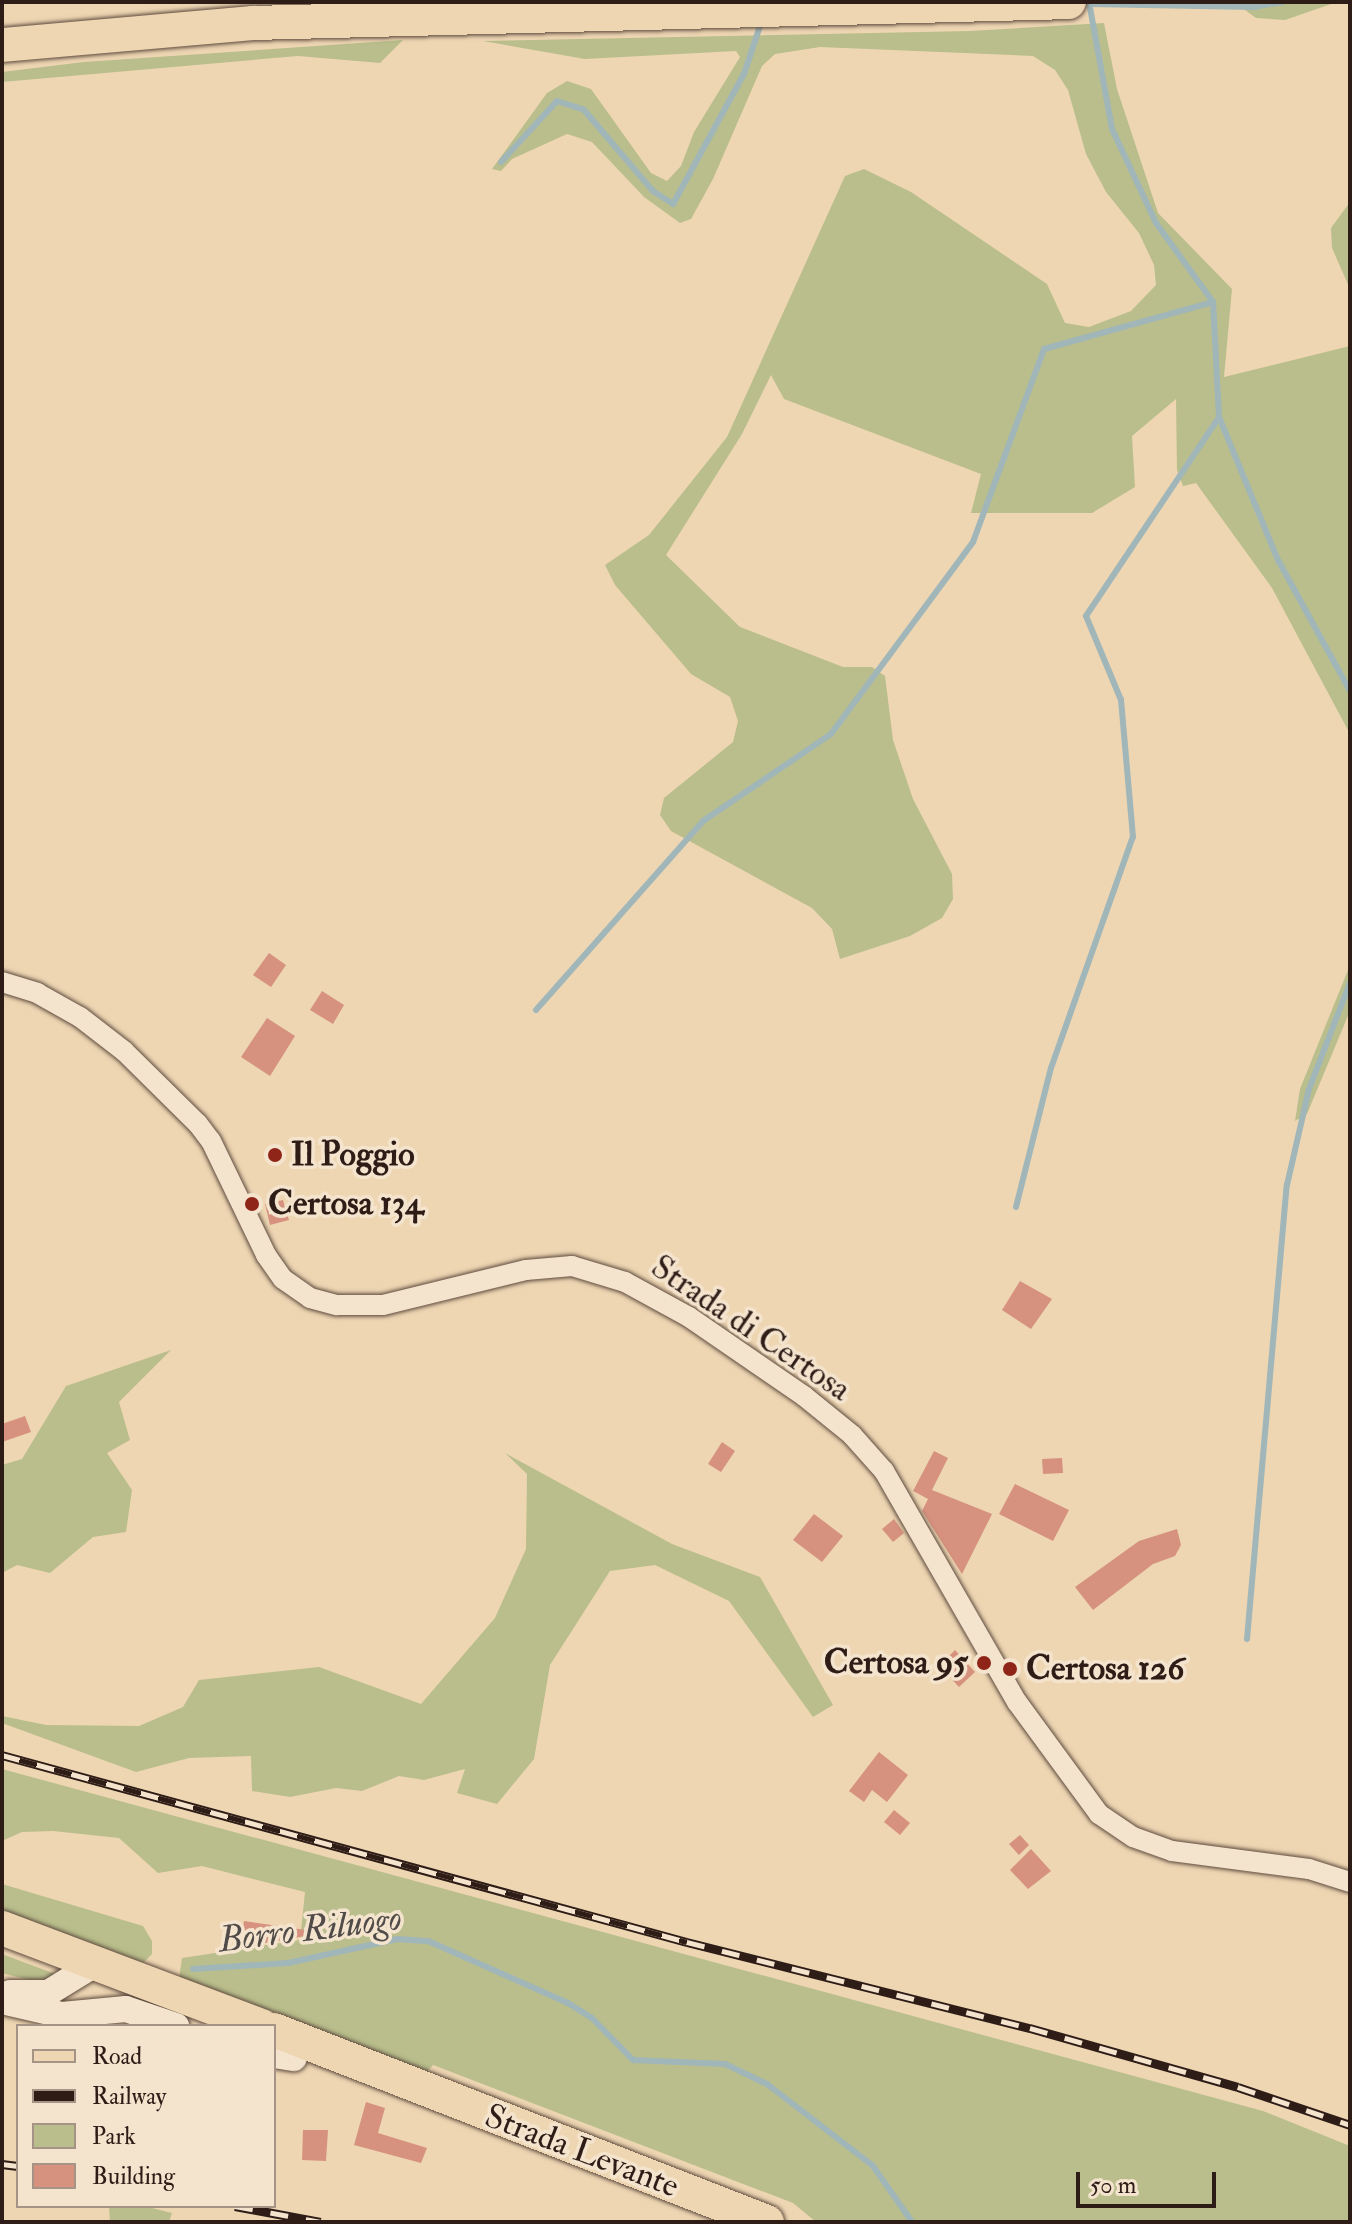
<!DOCTYPE html>
<html>
<head>
<meta charset="utf-8">
<style>
  body { margin:0 }
  #map { position:relative; width:1352px; height:2224px; overflow:hidden; background:#eed6b3; font-family:"IM FELL Double Pica",serif }
  div>[style] { position:absolute }
  [style*='--x'] { left:calc(var(--x)*1px); top:calc(var(--y)*1px); width:calc(var(--w)*1px); rotate:calc(var(--a)*1deg) }
  .green>* { inset:0; background:#b9be8c }
  .stream>* { height:6px; margin:-3px; padding:0 3px; transform-origin:3px; border-radius:3px; background:#a0b6b9 }
  .building>* { inset:0; background:#d6927f }
  .roads { filter:drop-shadow(0 0 2px #5e4b3e) drop-shadow(0 0 2px #5e4b3e) }
  .minor>* { height:20px; margin:-10px; padding:0 10px; transform-origin:10px; border-radius:10px; background:#f4e4ce }
  .tertiary>* { height:26px; margin:-13px; padding:0 13px; transform-origin:13px; border-radius:13px; background:#f4e4ce }
  .primary>* { height:34px; margin:-17px; padding:0 17px; transform-origin:17px; border-radius:17px; background:#eed6b3 }
  .trunk>* { height:34px; margin:-17px; padding:0 17px; transform-origin:17px; border-radius:17px; background:#eed6b3 }
  .rail>* { height:9px; margin-top:-4.5px; transform-origin:0; background:repeating-linear-gradient(90deg,#f4e4ce 0 18px,#2e1d17 0 36px); box-sizing:border-box; border-block:2px solid #2e1d17 }
  .dots>* { width:22px; height:22px; translate:-50% -50%; box-sizing:border-box; border:4px solid #f4e4ce; border-radius:50% }
  span { translate:-50% -50%; white-space:nowrap; text-align:center; line-height:1.15; -webkit-text-stroke:7px #f4e4ce; paint-order:stroke }
  .poi-label { font-size:34px; color:#2e1d17; font-weight:700 }
  .left { translate:0 -50%; text-align:left }
  .right { translate:-100% -50%; text-align:right }
  .street-label { font-size:34px; color:#2e1d17 }
  .water-label { font-size:36px; color:#504b48; font-style:italic }
  .frame { position:absolute; inset:0; border:4px solid #2e1d17; pointer-events:none }
  .legend { position:absolute; left:16px; top:2024px; width:260px; height:184px; box-sizing:border-box; background:#f4e4ce; border:2px solid #a59485; margin:0; padding:10px 14px; list-style:none; font-size:24px; color:#2e1d17 }
  .legend li { display:flex; align-items:center; gap:16px; height:40px }
  .legend b { width:40px; border:2px solid #a59485 }
  .scale { position:absolute; left:1076px; top:2172px; width:140px; height:36px; box-sizing:border-box; border:4px solid #2e1d17; border-top:0; padding-left:10px; font-size:24px; line-height:28px; white-space:nowrap; color:#2e1d17; -webkit-text-stroke:6px #f4e4ce; paint-order:stroke }
</style>
</head>
<body>
<div id="map">
  <div class="green">
    <div style="clip-path:polygon(1250px 2px,1337px 2px,1285px 20px,1256px 18px,1237px 4px)"></div>
    <div style="clip-path:polygon(1104px 23px,1117px 89px,1158px 213px,1232px 289px,1224px 377px,1350px 346px,1350px 734px,1272px 588px,1196px 483px,1183px 486px,1177px 470px,1176px 399px,1132px 436px,1135px 487px,1092px 513px,971px 513px,981px 474px,784px 399px,771px 375px,742px 434px,666px 555px,740px 627px,843px 667px,872px 667px,885px 676px,893px 740px,913px 799px,952px 874px,953px 899px,942px 918px,910px 936px,840px 959px,832px 929px,812px 908px,671px 831px,660px 815px,664px 798px,733px 742px,738px 721px,730px 697px,691px 674px,615px 585px,605px 565px,649px 535px,727px 437px,845px 176px,864px 169px,911px 192px,1047px 284px,1065px 323px,1089px 327px,1131px 311px,1156px 285px,1154px 265px,1139px 233px,1106px 192px,1086px 154px,1068px 90px,1055px 70px,1033px 56px,820px 47px,775px 54px,762px 66px,713px 179px,691px 219px,680px 223px,644px 197px,592px 142px,567px 134px,512px 159px,501px 171px,492px 169px,547px 93px,567px 81px,591px 89px,651px 173px,667px 181px,681px 166px,694px 132px,740px 57px,736px 51px,585px 59px,483px 41px,970px 31px)"></div>
    <div style="clip-path:polygon(403px 40px,380px 63px,298px 56px,2px 82px,2px 72px,84px 62px)"></div>
    <div style="clip-path:polygon(1350px 202px,1350px 289px,1332px 248px,1331px 228px)"></div>
    <div style="clip-path:polygon(1350px 965px,1350px 1011px,1307px 1114px,1295px 1121px,1300px 1089px)"></div>
    <div style="clip-path:polygon(171px 1350px,119px 1402px,130px 1440px,107px 1453px,132px 1490px,126px 1532px,93px 1537px,50px 1573px,17px 1565px,2px 1573px,2px 1465px,22px 1459px,66px 1386px)"></div>
    <div style="clip-path:polygon(505px 1453px,672px 1544px,760px 1577px,833px 1705px,813px 1717px,729px 1601px,655px 1565px,610px 1571px,550px 1665px,534px 1759px,497px 1804px,457px 1793px,465px 1769px,424px 1780px,399px 1776px,362px 1791px,336px 1788px,290px 1797px,252px 1791px,251px 1756px,189px 1758px,136px 1772px,2px 1723px,2px 1716px,46px 1725px,139px 1726px,183px 1707px,199px 1680px,319px 1667px,421px 1704px,495px 1618px,526px 1549px,527px 1474px)"></div>
    <div style="clip-path:polygon(2px 1769px,1263px 2111px,1350px 2146px,1350px 2222px,816px 2222px,793px 2203px,433px 2065px,427px 2072px,179px 1979px,182px 1958px,300px 1940px,305px 1892px,202px 1866px,158px 1873px,119px 1838px,53px 1831px,22px 1832px,2px 1841px)"></div>
    <div style="clip-path:polygon(2px 1884px,143px 1926px,152px 1941px,152px 1954px,140px 1966px,2px 1913px)"></div>
    <div style="clip-path:polygon(2px 1954px,58px 1975px,41px 1983px,2px 1973px)"></div>
    <div style="clip-path:polygon(109px 2206px,144px 2206px,172px 2213px,169px 2222px,110px 2222px)"></div>
  </div>
  <div class="stream">
    <div style="--x:1089;--y:2;--w:129;--a:79.7"></div>
    <div style="--x:1112;--y:129;--w:104;--a:64.9"></div>
    <div style="--x:1156;--y:223;--w:97;--a:54.2"></div>
    <div style="--x:1213;--y:302;--w:115;--a:87"></div>
    <div style="--x:1219;--y:417;--w:155;--a:67.6"></div>
    <div style="--x:1278;--y:560;--w:149;--a:61.2"></div>
    <div style="--x:1089;--y:4;--w:165;--a:1"></div>
    <div style="--x:1254;--y:7;--w:29;--a:-10"></div>
    <div style="--x:501;--y:162;--w:83;--a:-47.4"></div>
    <div style="--x:557;--y:101;--w:28;--a:18"></div>
    <div style="--x:584;--y:110;--w:106;--a:49.6"></div>
    <div style="--x:653;--y:191;--w:24;--a:33"></div>
    <div style="--x:673;--y:204;--w:148;--a:-61.4"></div>
    <div style="--x:744;--y:74;--w:54;--a:-71.6"></div>
    <div style="--x:536;--y:1010;--w:252;--a:-48.5"></div>
    <div style="--x:703;--y:821;--w:155;--a:-34.2"></div>
    <div style="--x:831;--y:734;--w:239;--a:-53.5"></div>
    <div style="--x:973;--y:542;--w:206;--a:-69.8"></div>
    <div style="--x:1044;--y:349;--w:175;--a:-15.5"></div>
    <div style="--x:1016;--y:1207;--w:143;--a:-75.9"></div>
    <div style="--x:1051;--y:1068;--w:245;--a:-70.5"></div>
    <div style="--x:1133;--y:837;--w:138;--a:-95"></div>
    <div style="--x:1121;--y:700;--w:91;--a:-112.6"></div>
    <div style="--x:1086;--y:616;--w:239;--a:-56.2"></div>
    <div style="--x:1247;--y:1639;--w:456;--a:-85"></div>
    <div style="--x:1287;--y:1185;--w:98;--a:-77.1"></div>
    <div style="--x:1309;--y:1089;--w:114;--a:-68.9"></div>
    <div style="--x:193;--y:1969;--w:95;--a:-3.6"></div>
    <div style="--x:288;--y:1963;--w:112;--a:-12.4"></div>
    <div style="--x:397;--y:1939;--w:31;--a:4"></div>
    <div style="--x:428;--y:1941;--w:153;--a:23.9"></div>
    <div style="--x:568;--y:2003;--w:28;--a:32"></div>
    <div style="--x:592;--y:2018;--w:59;--a:45.7"></div>
    <div style="--x:633;--y:2060;--w:92;--a:2.5"></div>
    <div style="--x:725;--y:2064;--w:47;--a:25.5"></div>
    <div style="--x:767;--y:2084;--w:134;--a:37.7"></div>
    <div style="--x:873;--y:2166;--w:68;--a:55.1"></div>
  </div>
  <div class="building">
    <div style="clip-path:polygon(269px 953px,286px 965px,271px 987px,253px 975px)"></div>
    <div style="clip-path:polygon(322px 991px,344px 1005px,333px 1024px,310px 1010px)"></div>
    <div style="clip-path:polygon(267px 1018px,295px 1036px,270px 1076px,241px 1057px)"></div>
    <div style="clip-path:polygon(283px 1200px,289px 1220px,270px 1225px,265px 1204px)"></div>
    <div style="clip-path:polygon(1020px 1281px,1052px 1299px,1031px 1329px,1002px 1310px)"></div>
    <div style="clip-path:polygon(25px 1416px,31px 1432px,2px 1442px,2px 1424px)"></div>
    <div style="clip-path:polygon(722px 1442px,735px 1451px,721px 1472px,708px 1464px)"></div>
    <div style="clip-path:polygon(934px 1451px,948px 1458px,932px 1490px,992px 1514px,962px 1574px,922px 1511px,928px 1499px,913px 1491px)"></div>
    <div style="clip-path:polygon(1062px 1458px,1063px 1473px,1043px 1474px,1042px 1459px)"></div>
    <div style="clip-path:polygon(1015px 1484px,1069px 1510px,1053px 1541px,999px 1514px)"></div>
    <div style="clip-path:polygon(814px 1514px,843px 1536px,822px 1562px,793px 1540px)"></div>
    <div style="clip-path:polygon(894px 1519px,904px 1533px,893px 1542px,882px 1529px)"></div>
    <div style="clip-path:polygon(1177px 1529px,1181px 1545px,1175px 1556px,1153px 1564px,1093px 1610px,1075px 1587px,1139px 1541px)"></div>
    <div style="clip-path:polygon(955px 1650px,975px 1672px,959px 1687px,939px 1666px)"></div>
    <div style="clip-path:polygon(879px 1752px,908px 1775px,887px 1802px,872px 1790px,864px 1802px,849px 1791px)"></div>
    <div style="clip-path:polygon(894px 1810px,910px 1823px,900px 1835px,884px 1822px)"></div>
    <div style="clip-path:polygon(1020px 1835px,1029px 1845px,1019px 1855px,1009px 1844px)"></div>
    <div style="clip-path:polygon(1031px 1849px,1051px 1871px,1028px 1889px,1010px 1870px)"></div>
    <div style="clip-path:polygon(244px 1921px,306px 1930px,305px 1936px,267px 1943px,241px 1940px)"></div>
    <div style="clip-path:polygon(366px 2102px,385px 2108px,378px 2133px,427px 2148px,421px 2163px,354px 2145px)"></div>
    <div style="clip-path:polygon(303px 2130px,328px 2130px,326px 2161px,302px 2160px)"></div>
  </div>
  <div class="roads">
    <div class="minor">
      <div style="--x:2;--y:982;--w:37;--a:17"></div>
      <div style="--x:37;--y:993;--w:49;--a:29.2"></div>
      <div style="--x:80;--y:1017;--w:56;--a:37.7"></div>
      <div style="--x:124;--y:1051;--w:104;--a:44.6"></div>
      <div style="--x:198;--y:1124;--w:21;--a:53"></div>
      <div style="--x:211;--y:1141;--w:127;--a:64.2"></div>
      <div style="--x:266;--y:1255;--w:29;--a:55"></div>
      <div style="--x:283;--y:1279;--w:33;--a:35"></div>
      <div style="--x:310;--y:1298;--w:28;--a:15"></div>
      <div style="--x:337;--y:1305;--w:46;--a:0"></div>
      <div style="--x:383;--y:1305;--w:147;--a:-13.8"></div>
      <div style="--x:526;--y:1270;--w:46;--a:-5"></div>
      <div style="--x:572;--y:1266;--w:55;--a:16.8"></div>
      <div style="--x:625;--y:1282;--w:73;--a:28.7"></div>
      <div style="--x:689;--y:1317;--w:140;--a:34.5"></div>
      <div style="--x:804;--y:1396;--w:62;--a:39.1"></div>
      <div style="--x:852;--y:1435;--w:48;--a:48.4"></div>
      <div style="--x:884;--y:1471;--w:267;--a:60.1"></div>
      <div style="--x:1017;--y:1702;--w:139;--a:53.8"></div>
      <div style="--x:1099;--y:1814;--w:41;--a:34.1"></div>
      <div style="--x:1133;--y:1837;--w:41;--a:19.7"></div>
      <div style="--x:1172;--y:1851;--w:138;--a:7.5"></div>
      <div style="--x:1309;--y:1869;--w:43;--a:17.6"></div>
    </div>
    <div class="tertiary">
      <div style="--x:10;--y:1993;--w:38;--a:0"></div>
      <div style="--x:48;--y:1993;--w:55;--a:-31.7"></div>
      <div style="--x:2;--y:2001;--w:62;--a:13.1"></div>
      <div style="--x:62;--y:2015;--w:64;--a:-5.4"></div>
      <div style="--x:126;--y:2009;--w:53;--a:18.8"></div>
      <div style="--x:274;--y:2055;--w:20;--a:9"></div>
    </div>
    <div class="primary">
      <div style="--x:2;--y:1928;--w:278;--a:20.7"></div>
      <div style="--x:274;--y:2030;--w:529;--a:21.28"></div>
    </div>
    <div class="trunk">
      <div style="--x:2;--y:45;--w:252;--a:-5"></div>
      <div style="--x:253;--y:23;--w:816;--a:-1.47"></div>
    </div>
  </div>
  <div class="rail">
    <div style="--x:2;--y:1755;--w:710;--a:15.27"></div>
    <div style="--x:687;--y:1942;--w:354;--a:14.1"></div>
    <div style="--x:1030;--y:2028;--w:216;--a:15.8"></div>
    <div style="--x:1238;--y:2087;--w:118;--a:18.7"></div>
    <div style="--x:2;--y:2164;--w:16;--a:7"></div>
    <div style="--x:235;--y:2206;--w:87;--a:10.5"></div>
  </div>
  <div class="dots">
    <div style="left:275px;top:1155px;background:#8f2418"></div>
    <div style="left:252px;top:1204px;background:#8f2418"></div>
    <div style="left:984px;top:1663px;background:#8f2418"></div>
    <div style="left:1010px;top:1669px;background:#8f2418"></div>
  </div>
  <div class="poi-label">
    <span class="left" style="left:291px;top:1155px">Il Poggio</span>
    <span class="left" style="left:268px;top:1204px">Certosa 134</span>
    <span class="right" style="left:968px;top:1663px">Certosa 95</span>
    <span class="left" style="left:1026px;top:1669px">Certosa 126</span>
  </div>
  <div class="street-label">
    <span style="left:751px;top:1328px;rotate:34deg">Strada di Certosa</span>
    <span style="left:582px;top:2151px;rotate:21deg">Strada Levante</span>
  </div>
  <div class="water-label">
    <span style="left:310px;top:1929px;rotate:-7deg">Borro Riluogo</span>
  </div>
  <div class="frame"></div>
  <ul class="legend">
  <li><b style="height:10px;background:#eed6b3"></b>Road</li>
  <li><b style="height:10px;background:#2e1d17"></b>Railway</li>
  <li><b style="height:22px;background:#b9be8c"></b>Park</li>
  <li><b style="height:22px;background:#d6927f"></b>Building</li>
  </ul>
  <div class="scale">50 m</div>
</div>
</body>
</html>
